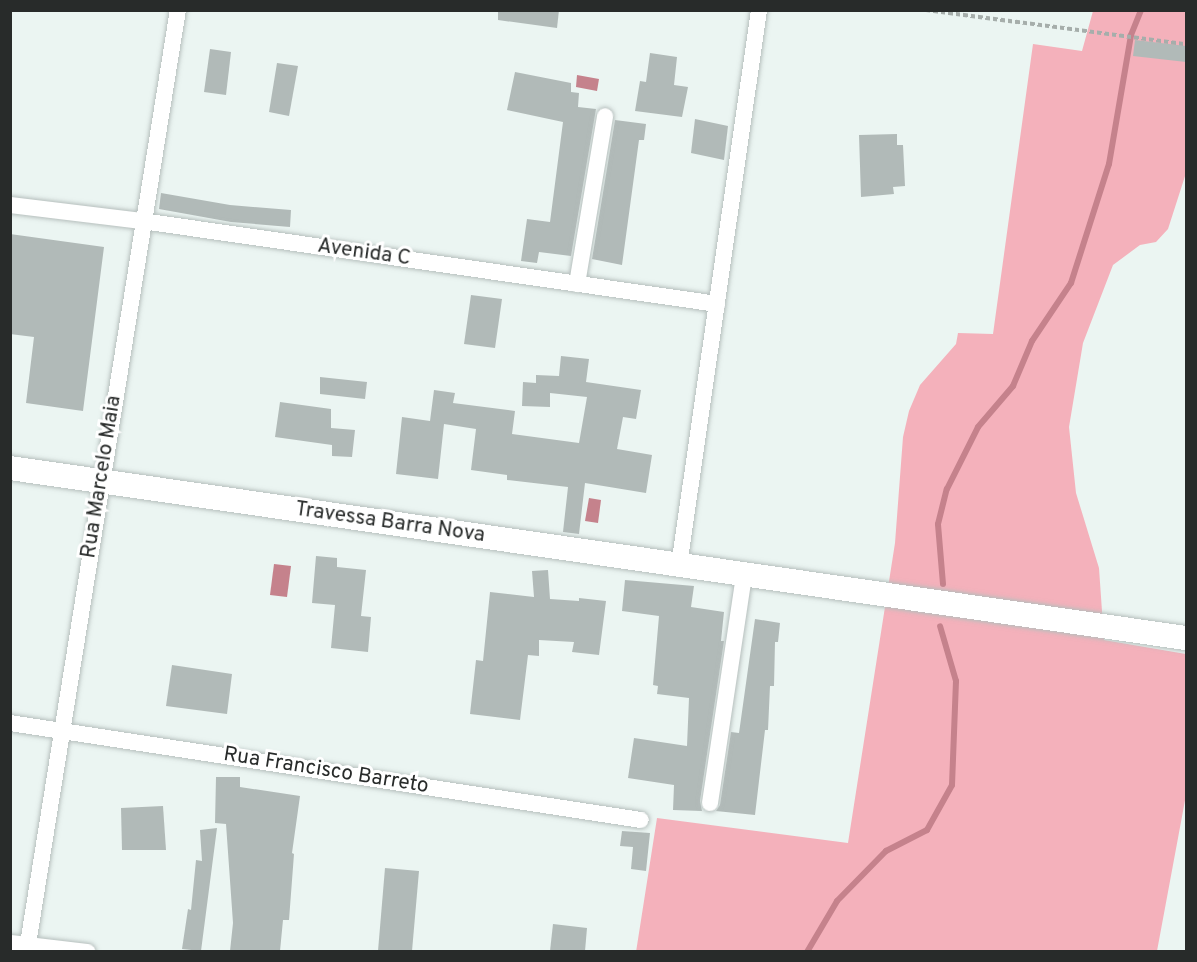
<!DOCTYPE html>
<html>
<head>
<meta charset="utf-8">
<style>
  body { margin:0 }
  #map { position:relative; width:1197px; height:962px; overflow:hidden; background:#ebf5f2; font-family:Overpass,sans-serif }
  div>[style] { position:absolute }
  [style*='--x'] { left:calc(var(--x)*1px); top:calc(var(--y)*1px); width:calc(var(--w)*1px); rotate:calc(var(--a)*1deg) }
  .green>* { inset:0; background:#f4b1bb }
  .water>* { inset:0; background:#c5828c }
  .stream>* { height:6px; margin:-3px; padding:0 3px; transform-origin:3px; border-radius:3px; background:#c5828c }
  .building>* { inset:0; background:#b1bab8 }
  .path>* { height:4px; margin-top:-2px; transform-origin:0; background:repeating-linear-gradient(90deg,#a6aeab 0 4.5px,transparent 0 7.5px) }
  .roads { filter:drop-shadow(0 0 2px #b6bfbd) drop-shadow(0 0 2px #b6bfbd) }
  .street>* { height:16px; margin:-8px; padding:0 8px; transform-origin:8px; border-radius:8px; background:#fff }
  .secondary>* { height:24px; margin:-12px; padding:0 12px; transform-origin:12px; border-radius:12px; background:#fff }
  span { translate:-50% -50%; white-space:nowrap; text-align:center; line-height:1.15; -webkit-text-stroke:6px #fff; paint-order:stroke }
  .street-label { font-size:21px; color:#282b2a }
  .frame { position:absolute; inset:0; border:12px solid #282b2a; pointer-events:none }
</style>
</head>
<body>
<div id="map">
  <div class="green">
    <div style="clip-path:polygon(1093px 11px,1186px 11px,1186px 173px,1168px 229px,1156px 242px,1140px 245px,1113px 265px,1083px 343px,1069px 427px,1076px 493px,1099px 568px,1104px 640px,1186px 654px,1186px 795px,1157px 951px,636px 952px,657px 818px,848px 843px,895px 543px,903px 437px,909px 411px,920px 385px,956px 344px,958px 333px,993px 334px,1033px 44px,1082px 51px)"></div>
  </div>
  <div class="water">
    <div style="clip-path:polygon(577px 75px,599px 79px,597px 91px,576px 87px)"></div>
    <div style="clip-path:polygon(589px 498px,601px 500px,598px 523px,585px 521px)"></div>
    <div style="clip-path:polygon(274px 564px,291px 566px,287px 597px,270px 595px)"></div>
  </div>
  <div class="stream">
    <div style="--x:943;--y:584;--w:60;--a:-94.8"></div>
    <div style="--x:938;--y:524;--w:36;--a:-76"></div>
    <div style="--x:947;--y:489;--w:69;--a:-63.4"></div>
    <div style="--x:978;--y:427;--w:54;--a:-49.5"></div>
    <div style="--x:1013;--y:386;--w:49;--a:-67.1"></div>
    <div style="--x:1032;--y:341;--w:70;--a:-56.1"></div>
    <div style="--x:1071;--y:283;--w:125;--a:-72.3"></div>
    <div style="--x:1109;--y:164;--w:131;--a:-80.3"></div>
    <div style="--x:1131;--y:35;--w:27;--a:-68"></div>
    <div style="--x:807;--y:952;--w:59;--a:-59.5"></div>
    <div style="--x:837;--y:901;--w:70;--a:-45.6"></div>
    <div style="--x:886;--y:851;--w:46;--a:-27.1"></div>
    <div style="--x:927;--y:830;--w:51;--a:-60.9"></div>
    <div style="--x:952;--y:785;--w:104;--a:-87.8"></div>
    <div style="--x:956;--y:681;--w:57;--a:-106.2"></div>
  </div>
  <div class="building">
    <div style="clip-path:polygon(498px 10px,559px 10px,557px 28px,498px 20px)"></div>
    <div style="clip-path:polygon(1135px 40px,1186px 46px,1186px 62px,1133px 56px)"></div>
    <div style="clip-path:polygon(210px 49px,231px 52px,226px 95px,204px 92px)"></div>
    <div style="clip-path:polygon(650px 53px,677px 57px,674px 85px,688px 87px,682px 117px,635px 111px,640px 81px,646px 82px)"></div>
    <div style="clip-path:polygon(277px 63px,298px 66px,289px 116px,269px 112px)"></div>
    <div style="clip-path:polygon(515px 72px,571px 83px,571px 92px,579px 93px,578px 107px,596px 109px,571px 256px,539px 252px,537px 263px,521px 261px,527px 219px,550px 222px,563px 122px,507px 110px)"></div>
    <div style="clip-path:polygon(695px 119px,728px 126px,724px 160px,691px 153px)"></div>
    <div style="clip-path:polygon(615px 120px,646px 124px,644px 140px,639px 140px,622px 265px,592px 259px)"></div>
    <div style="clip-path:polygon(897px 134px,897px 145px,903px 145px,905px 186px,893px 187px,894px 194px,861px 197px,859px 135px)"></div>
    <div style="clip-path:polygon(161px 193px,230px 205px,291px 210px,290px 227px,231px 222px,159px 209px)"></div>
    <div style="clip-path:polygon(10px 234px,104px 247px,83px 411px,26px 403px,34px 337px,10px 334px)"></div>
    <div style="clip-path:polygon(471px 295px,502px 299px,495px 348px,464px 344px)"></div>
    <div style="clip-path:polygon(561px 356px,589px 359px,586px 382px,641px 390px,636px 419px,623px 417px,617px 449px,652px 455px,646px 493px,585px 483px,579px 534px,563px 532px,568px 487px,507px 480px,507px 475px,471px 470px,476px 429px,444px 424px,438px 479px,396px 474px,402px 417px,430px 421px,434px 390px,455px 393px,453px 403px,515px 411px,512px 434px,579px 443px,587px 397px,550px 393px,550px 407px,522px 406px,523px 382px,536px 383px,536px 375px,559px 376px)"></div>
    <div style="clip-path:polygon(320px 377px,367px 382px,365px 399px,320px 394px)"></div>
    <div style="clip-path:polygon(280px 402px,331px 409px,331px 428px,355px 430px,352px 457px,332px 456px,332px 445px,275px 437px)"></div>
    <div style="clip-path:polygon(316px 556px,337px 558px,337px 567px,366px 570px,361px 616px,371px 617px,368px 652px,331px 648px,335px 605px,312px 603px)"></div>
    <div style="clip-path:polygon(548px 570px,550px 599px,579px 601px,579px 598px,606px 601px,599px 655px,572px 652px,574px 642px,539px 640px,539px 656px,528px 655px,520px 720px,470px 714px,476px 660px,483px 661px,490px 592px,534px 597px,532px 571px)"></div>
    <div style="clip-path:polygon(625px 580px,694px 586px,691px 607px,724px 612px,721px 641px,724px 641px,700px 801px,702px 811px,673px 810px,674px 785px,628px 778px,634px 738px,687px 746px,689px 698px,657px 694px,658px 686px,653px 685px,659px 616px,622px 611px)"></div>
    <div style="clip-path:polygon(755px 619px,780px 623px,778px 642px,775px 642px,774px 686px,770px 686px,768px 730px,765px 730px,755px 815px,716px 811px,720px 805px,731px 732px,739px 733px)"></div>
    <div style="clip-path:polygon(172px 665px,232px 674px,227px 714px,166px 706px)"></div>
    <div style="clip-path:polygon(216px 777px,240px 777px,240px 787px,300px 796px,292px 853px,294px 854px,289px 920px,283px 920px,280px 951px,230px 951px,233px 923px,226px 824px,215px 823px)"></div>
    <div style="clip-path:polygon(163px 806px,166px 850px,122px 850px,121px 808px)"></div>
    <div style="clip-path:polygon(217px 828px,201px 951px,182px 949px,188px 909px,191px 910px,196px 860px,202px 861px,200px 830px)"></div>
    <div style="clip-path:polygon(622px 831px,650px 833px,646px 871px,631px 869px,633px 847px,620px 846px)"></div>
    <div style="clip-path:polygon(385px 868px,419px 871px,412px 951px,378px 951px)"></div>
    <div style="clip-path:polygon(553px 924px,587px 928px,585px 951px,550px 951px)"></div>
  </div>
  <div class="path">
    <div style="--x:926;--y:10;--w:262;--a:7.5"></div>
  </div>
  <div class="roads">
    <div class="street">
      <div style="--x:10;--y:205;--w:133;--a:6.9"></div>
      <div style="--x:142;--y:221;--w:581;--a:8.21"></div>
      <div style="--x:577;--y:284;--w:170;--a:-80.5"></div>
      <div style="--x:679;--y:566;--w:562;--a:-81.81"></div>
      <div style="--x:10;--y:723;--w:638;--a:8.74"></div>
      <div style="--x:710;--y:803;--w:231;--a:-81.5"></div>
      <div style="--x:10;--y:943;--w:78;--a:6.7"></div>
      <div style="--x:28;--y:944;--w:946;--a:-80.88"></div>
    </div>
    <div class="secondary">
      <div style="--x:10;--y:468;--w:1188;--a:8.23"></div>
    </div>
  </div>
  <div class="street-label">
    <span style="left:364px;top:253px;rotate:8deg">Avenida C</span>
    <span style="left:102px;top:477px;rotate:-81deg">Rua Marcelo Maia</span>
    <span style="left:390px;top:523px;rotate:8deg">Travessa Barra Nova</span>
    <span style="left:326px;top:771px;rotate:9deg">Rua Francisco Barreto</span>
  </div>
  <div class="frame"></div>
</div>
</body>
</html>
